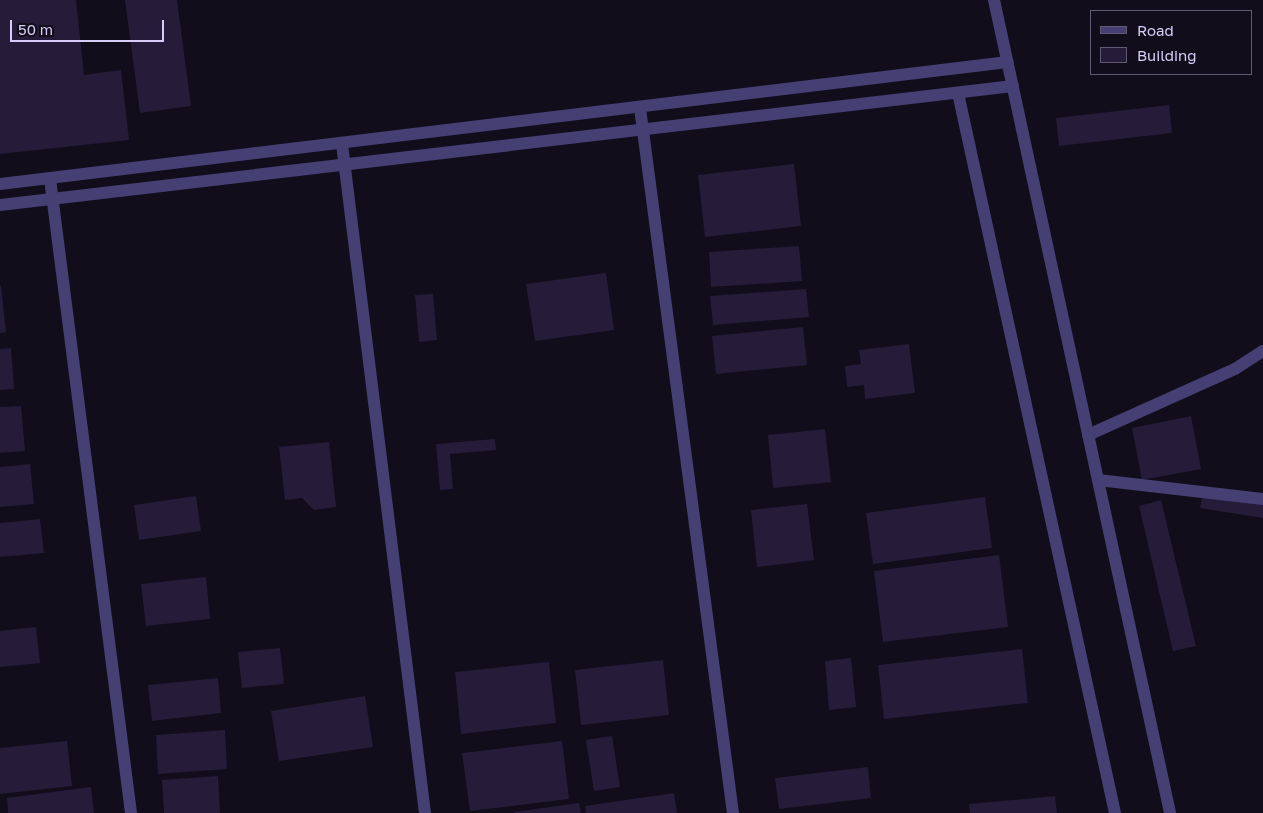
<!DOCTYPE html>
<html>
<head>
<meta charset="utf-8">
<style>
  body { margin:0 }
  #map { position:relative; width:1263px; height:813px; overflow:hidden; background:#110d1b; font-family:"Golos Text",sans-serif }
  div>[style] { position:absolute }
  [style*='--x'] { left:calc(var(--x)*1px); top:calc(var(--y)*1px); width:calc(var(--w)*1px); rotate:calc(var(--a)*1deg) }
  .building>* { inset:0; background:#241c39 }
  .minor>* { height:12px; margin:-6px; padding:0 6px; transform-origin:6px; border-radius:6px; background:#453f73 }
  .tertiary>* { height:12px; margin:-6px; padding:0 6px; transform-origin:6px; border-radius:6px; background:#453f73 }
  span { translate:-50% -50%; white-space:nowrap; text-align:center; line-height:1.15; -webkit-text-stroke:5px #110d1b; paint-order:stroke }
  .legend { position:absolute; left:1090px; top:10px; width:162px; height:65px; box-sizing:border-box; background:#110d1b; border:1px solid #605a73; margin:0; padding:6px 9px; list-style:none; font-size:15px; color:#d6cef8 }
  .legend li { display:flex; align-items:center; gap:10px; height:25px }
  .legend b { width:25px; border:1px solid #605a73 }
  .scale { position:absolute; left:10px; top:20px; width:154px; height:22px; box-sizing:border-box; border:2px solid #d6cef8; border-top:0; padding-left:6px; font-size:15px; line-height:18px; white-space:nowrap; color:#d6cef8; -webkit-text-stroke:4px #110d1b; paint-order:stroke }
</style>
</head>
<body>
<div id="map">
  <div class="building">
    <div style="clip-path:polygon(0 0,76px 0,84px 75px,121px 70px,129px 140px,0 154px)"></div>
    <div style="clip-path:polygon(125px 0,177px 0,191px 106px,140px 113px)"></div>
    <div style="clip-path:polygon(1169px 105px,1172px 133px,1059px 146px,1056px 118px)"></div>
    <div style="clip-path:polygon(794px 164px,801px 226px,705px 237px,698px 175px)"></div>
    <div style="clip-path:polygon(799px 246px,802px 281px,711px 287px,709px 252px)"></div>
    <div style="clip-path:polygon(606px 273px,614px 330px,535px 341px,526px 284px)"></div>
    <div style="clip-path:polygon(1px 285px,6px 332px,0 333px,0 286px)"></div>
    <div style="clip-path:polygon(806px 289px,809px 317px,713px 325px,710px 296px)"></div>
    <div style="clip-path:polygon(433px 294px,437px 340px,419px 342px,415px 295px)"></div>
    <div style="clip-path:polygon(803px 327px,807px 365px,716px 374px,712px 336px)"></div>
    <div style="clip-path:polygon(909px 344px,915px 393px,865px 399px,864px 385px,847px 387px,845px 366px,861px 364px,859px 350px)"></div>
    <div style="clip-path:polygon(11px 348px,14px 389px,0 390px,0 349px)"></div>
    <div style="clip-path:polygon(21px 406px,25px 451px,0 453px,0 407px)"></div>
    <div style="clip-path:polygon(1191px 416px,1201px 469px,1142px 480px,1132px 428px)"></div>
    <div style="clip-path:polygon(825px 429px,831px 482px,773px 488px,768px 435px)"></div>
    <div style="clip-path:polygon(495px 439px,496px 450px,450px 454px,453px 489px,440px 490px,436px 444px)"></div>
    <div style="clip-path:polygon(329px 442px,336px 507px,314px 510px,302px 498px,285px 500px,279px 447px)"></div>
    <div style="clip-path:polygon(30px 464px,34px 504px,0 507px,0 467px)"></div>
    <div style="clip-path:polygon(1203px 493px,1263px 503px,1263px 518px,1200px 508px)"></div>
    <div style="clip-path:polygon(196px 496px,201px 531px,139px 540px,134px 505px)"></div>
    <div style="clip-path:polygon(985px 497px,992px 548px,873px 564px,866px 513px)"></div>
    <div style="clip-path:polygon(1161px 500px,1196px 646px,1173px 651px,1139px 506px)"></div>
    <div style="clip-path:polygon(807px 504px,814px 560px,757px 567px,751px 510px)"></div>
    <div style="clip-path:polygon(40px 519px,44px 553px,0 557px,0 523px)"></div>
    <div style="clip-path:polygon(999px 555px,1008px 627px,883px 642px,874px 571px)"></div>
    <div style="clip-path:polygon(206px 577px,210px 619px,146px 626px,141px 584px)"></div>
    <div style="clip-path:polygon(36px 627px,40px 663px,0 667px,0 631px)"></div>
    <div style="clip-path:polygon(280px 648px,284px 684px,242px 688px,238px 652px)"></div>
    <div style="clip-path:polygon(1022px 649px,1028px 703px,884px 719px,878px 665px)"></div>
    <div style="clip-path:polygon(851px 658px,856px 707px,829px 710px,825px 661px)"></div>
    <div style="clip-path:polygon(663px 660px,669px 715px,581px 725px,575px 670px)"></div>
    <div style="clip-path:polygon(549px 662px,556px 723px,461px 734px,455px 672px)"></div>
    <div style="clip-path:polygon(218px 678px,221px 713px,152px 721px,148px 685px)"></div>
    <div style="clip-path:polygon(365px 696px,373px 747px,279px 761px,271px 711px)"></div>
    <div style="clip-path:polygon(225px 730px,227px 769px,158px 774px,156px 735px)"></div>
    <div style="clip-path:polygon(612px 736px,620px 787px,594px 791px,586px 740px)"></div>
    <div style="clip-path:polygon(67px 741px,72px 786px,0 794px,0 748px)"></div>
    <div style="clip-path:polygon(562px 741px,569px 799px,470px 811px,462px 753px)"></div>
    <div style="clip-path:polygon(868px 767px,871px 798px,779px 809px,775px 778px)"></div>
    <div style="clip-path:polygon(218px 776px,220px 813px,164px 813px,162px 780px)"></div>
    <div style="clip-path:polygon(91px 787px,94px 813px,8px 813px,7px 798px)"></div>
    <div style="clip-path:polygon(674px 793px,677px 813px,586px 813px,585px 806px)"></div>
    <div style="clip-path:polygon(1055px 796px,1057px 813px,970px 813px,969px 804px)"></div>
    <div style="clip-path:polygon(579px 803px,581px 813px,514px 813px,514px 812px)"></div>
  </div>
  <div class="minor">
    <div style="--x:958;--y:93;--w:737;--a:77.7"></div>
    <div style="--x:640;--y:108;--w:711;--a:82.49"></div>
    <div style="--x:342;--y:144;--w:674;--a:82.93"></div>
    <div style="--x:50;--y:179;--w:639;--a:82.72"></div>
    <div style="--x:0;--y:184;--w:1015;--a:-6.9"></div>
    <div style="--x:0;--y:205;--w:1020;--a:-6.7"></div>
    <div style="--x:1088;--y:435;--w:161;--a:-24.2"></div>
    <div style="--x:1235;--y:369;--w:33;--a:-33"></div>
    <div style="--x:1098;--y:480;--w:166;--a:6.6"></div>
  </div>
  <div class="tertiary">
    <div style="--x:994;--y:0;--w:832;--a:77.78"></div>
  </div>
  <ul class="legend">
  <li><b style="height:6px;background:#453f73"></b>Road</li>
  <li><b style="height:14px;background:#241c39"></b>Building</li>
  </ul>
  <div class="scale">50 m</div>
</div>
</body>
</html>
